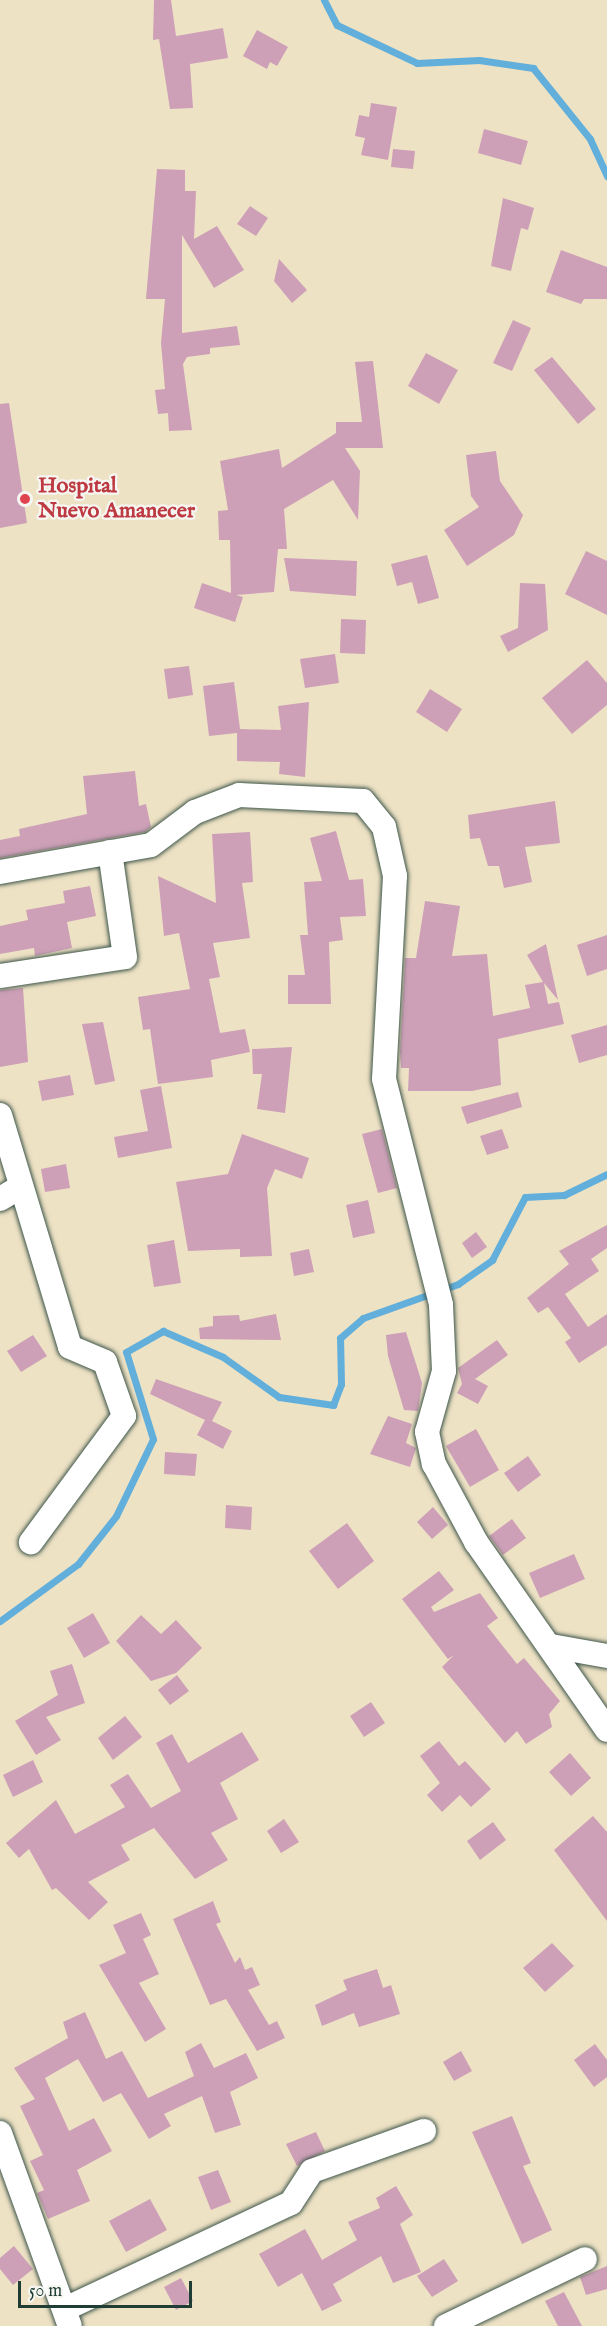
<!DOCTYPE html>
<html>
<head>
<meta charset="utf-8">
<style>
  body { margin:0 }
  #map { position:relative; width:607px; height:2326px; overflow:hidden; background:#eee2c5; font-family:"IM FELL English",serif }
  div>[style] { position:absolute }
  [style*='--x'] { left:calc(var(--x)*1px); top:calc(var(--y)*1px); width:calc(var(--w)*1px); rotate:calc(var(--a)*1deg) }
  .stream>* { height:7px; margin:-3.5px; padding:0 3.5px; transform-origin:3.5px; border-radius:3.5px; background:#61afda }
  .building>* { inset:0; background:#cda0b7 }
  .roads { filter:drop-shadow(0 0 2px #3e564a) drop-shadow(0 0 2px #3e564a) }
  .minor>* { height:24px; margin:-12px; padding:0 12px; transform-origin:12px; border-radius:12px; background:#fff }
  .dots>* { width:16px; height:16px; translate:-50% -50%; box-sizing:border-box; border:3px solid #f6f6f2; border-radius:50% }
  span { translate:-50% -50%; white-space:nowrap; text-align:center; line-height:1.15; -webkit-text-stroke:4.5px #f6f6f2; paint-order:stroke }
  .health-label { font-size:22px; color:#be3a42; font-weight:700 }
  .left { translate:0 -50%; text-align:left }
  .scale { position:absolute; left:18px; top:2281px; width:174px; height:27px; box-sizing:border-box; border:3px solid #1f3d34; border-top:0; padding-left:8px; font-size:18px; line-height:21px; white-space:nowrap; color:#1f3d34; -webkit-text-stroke:4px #f6f6f2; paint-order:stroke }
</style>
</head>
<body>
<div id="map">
  <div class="stream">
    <div style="--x:324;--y:0;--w:28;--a:63"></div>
    <div style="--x:337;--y:25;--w:89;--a:25.4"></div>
    <div style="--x:417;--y:63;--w:62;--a:-2.8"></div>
    <div style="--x:479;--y:60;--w:55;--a:8.4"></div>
    <div style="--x:533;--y:68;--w:91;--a:51.2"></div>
    <div style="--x:590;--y:139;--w:41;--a:65.3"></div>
    <div style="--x:0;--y:1621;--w:97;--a:-36.2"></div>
    <div style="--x:78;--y:1564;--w:61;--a:-51.6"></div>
    <div style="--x:116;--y:1516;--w:85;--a:-64.3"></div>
    <div style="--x:153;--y:1439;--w:91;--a:-107.2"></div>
    <div style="--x:126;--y:1352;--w:43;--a:-29.6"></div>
    <div style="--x:163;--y:1331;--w:65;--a:23.4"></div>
    <div style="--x:223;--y:1357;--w:69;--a:35.5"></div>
    <div style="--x:279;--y:1397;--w:55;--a:8.4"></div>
    <div style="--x:333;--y:1405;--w:22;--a:-69"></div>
    <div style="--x:341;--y:1384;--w:46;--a:-91.2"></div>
    <div style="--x:340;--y:1338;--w:30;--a:-41"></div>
    <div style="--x:363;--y:1318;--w:101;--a:-19.7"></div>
    <div style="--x:458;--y:1284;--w:42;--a:-35.2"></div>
    <div style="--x:492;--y:1260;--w:71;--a:-62.4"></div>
    <div style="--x:525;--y:1197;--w:39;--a:-3"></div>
    <div style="--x:564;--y:1195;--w:48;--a:-26"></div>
  </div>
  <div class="building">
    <div style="clip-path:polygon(154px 0,171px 0,176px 36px,223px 28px,228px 58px,190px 64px,193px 108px,170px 109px,159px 39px,153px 40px)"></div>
    <div style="clip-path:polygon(257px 30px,288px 47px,277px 66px,270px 62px,267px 69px,243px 56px)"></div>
    <div style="clip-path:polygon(371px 103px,397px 107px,388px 160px,361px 155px,365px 138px,355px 136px,359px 115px,369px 117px)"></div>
    <div style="clip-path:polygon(484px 129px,528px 141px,521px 165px,478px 153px)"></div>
    <div style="clip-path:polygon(393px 149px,415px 151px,413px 169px,391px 167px)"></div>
    <div style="clip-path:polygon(157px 169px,185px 170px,185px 191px,196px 191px,194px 239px,217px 226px,244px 270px,214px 288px,182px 235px,182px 333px,237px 326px,240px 345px,210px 348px,210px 354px,187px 357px,183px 364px,192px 430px,169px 431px,168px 413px,158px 414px,155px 390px,165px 389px,161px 343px,165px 299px,146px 299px)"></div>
    <div style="clip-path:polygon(503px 198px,534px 208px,528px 230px,521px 228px,511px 271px,491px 266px)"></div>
    <div style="clip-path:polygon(250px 206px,268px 218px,256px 236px,237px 224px)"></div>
    <div style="clip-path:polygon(561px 250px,607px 267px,607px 299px,584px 299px,581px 304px,546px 292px)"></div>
    <div style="clip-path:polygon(279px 259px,307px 290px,292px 303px,274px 281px)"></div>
    <div style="clip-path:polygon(513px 320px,531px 328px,512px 371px,493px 363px)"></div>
    <div style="clip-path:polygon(426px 353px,458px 370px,439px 404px,408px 386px)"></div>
    <div style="clip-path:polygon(552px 357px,596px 409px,578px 424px,534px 370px)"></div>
    <div style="clip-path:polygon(373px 361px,383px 448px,345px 448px,360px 471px,358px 520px,333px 480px,284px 509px,287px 549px,278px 549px,274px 592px,236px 595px,243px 597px,235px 622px,194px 608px,202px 583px,231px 593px,230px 540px,219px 540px,218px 511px,228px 510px,220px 461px,279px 449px,282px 468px,336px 433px,336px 422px,362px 422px,355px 362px)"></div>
    <div style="clip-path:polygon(9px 403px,27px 523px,0 528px,0 404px)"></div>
    <div style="clip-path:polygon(496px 451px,500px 481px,523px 515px,514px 535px,467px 566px,444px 530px,479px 507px,471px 496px,466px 455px)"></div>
    <div style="clip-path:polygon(586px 551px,607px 561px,607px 615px,565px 594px)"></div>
    <div style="clip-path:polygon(427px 555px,439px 598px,418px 604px,412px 582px,397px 586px,391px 564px)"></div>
    <div style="clip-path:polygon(284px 558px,357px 561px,356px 596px,290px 591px)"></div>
    <div style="clip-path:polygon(520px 583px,545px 584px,548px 630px,508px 652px,500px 636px,518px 628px)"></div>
    <div style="clip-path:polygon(341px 619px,366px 620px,365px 654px,340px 653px)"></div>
    <div style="clip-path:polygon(335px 654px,339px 683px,305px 688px,300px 659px)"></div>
    <div style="clip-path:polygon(587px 660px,607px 683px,607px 705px,572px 734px,542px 698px)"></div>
    <div style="clip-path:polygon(189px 666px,193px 695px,168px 699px,164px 669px)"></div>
    <div style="clip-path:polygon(234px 682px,240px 729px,281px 730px,278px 706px,309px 702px,305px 777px,279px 774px,280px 762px,237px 761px,237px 733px,209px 736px,203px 686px)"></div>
    <div style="clip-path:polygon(430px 689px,462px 709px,447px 732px,416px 712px)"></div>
    <div style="clip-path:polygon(135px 771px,139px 806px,146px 804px,151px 827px,145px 832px,0 858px,0 840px,20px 836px,19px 829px,87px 814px,83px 776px)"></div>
    <div style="clip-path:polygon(555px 801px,560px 843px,525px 847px,532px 882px,504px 888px,499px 866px,488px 866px,480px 838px,470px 839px,468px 815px)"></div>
    <div style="clip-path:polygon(336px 831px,349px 880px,363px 879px,366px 916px,340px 917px,343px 940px,329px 942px,331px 1004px,288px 1004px,288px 975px,305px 975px,300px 935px,308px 935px,304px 882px,322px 881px,310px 838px)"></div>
    <div style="clip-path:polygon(250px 832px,253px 882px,242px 883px,250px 938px,213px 943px,220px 977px,209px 979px,220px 1033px,245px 1029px,250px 1052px,211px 1060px,213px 1077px,158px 1084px,150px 1029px,143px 1030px,138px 997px,190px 989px,179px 933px,164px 936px,158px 876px,216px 903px,212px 834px)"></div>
    <div style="clip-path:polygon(90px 886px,96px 916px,67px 922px,72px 948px,35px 956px,34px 948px,0 954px,0 926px,28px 920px,26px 910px,65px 903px,63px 891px)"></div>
    <div style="clip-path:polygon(425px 901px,460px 906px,452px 956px,487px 954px,493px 1016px,530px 1008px,525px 985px,543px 982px,527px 955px,546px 944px,558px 1000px,544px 983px,548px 1004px,559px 1002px,564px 1024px,498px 1039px,501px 1085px,472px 1091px,408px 1091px,409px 1068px,401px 1068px,400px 1052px,405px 958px,416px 958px)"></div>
    <div style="clip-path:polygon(607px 935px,607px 969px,587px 976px,577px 945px)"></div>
    <div style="clip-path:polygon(23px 988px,28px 1062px,0 1067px,0 990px)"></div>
    <div style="clip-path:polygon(103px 1022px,115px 1081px,95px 1085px,82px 1024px)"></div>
    <div style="clip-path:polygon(607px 1025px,607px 1055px,579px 1063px,571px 1035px)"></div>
    <div style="clip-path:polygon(292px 1047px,285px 1113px,257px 1109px,262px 1074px,253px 1074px,252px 1049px)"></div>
    <div style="clip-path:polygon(70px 1075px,74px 1095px,42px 1101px,38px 1081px)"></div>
    <div style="clip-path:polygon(161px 1086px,172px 1148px,118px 1158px,114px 1137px,148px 1131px,140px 1090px)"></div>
    <div style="clip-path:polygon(518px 1092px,522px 1107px,467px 1124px,461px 1107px)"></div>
    <div style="clip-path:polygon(382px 1129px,397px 1188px,378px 1193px,362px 1134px)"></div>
    <div style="clip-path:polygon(502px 1129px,509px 1148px,487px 1155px,480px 1136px)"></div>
    <div style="clip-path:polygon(242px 1134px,309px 1158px,302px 1179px,275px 1169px,267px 1188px,272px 1256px,240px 1257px,240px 1249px,188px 1251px,176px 1182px,228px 1174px)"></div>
    <div style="clip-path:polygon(66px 1164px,70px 1188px,45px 1192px,41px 1169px)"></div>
    <div style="clip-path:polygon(368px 1200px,375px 1233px,353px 1238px,346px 1205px)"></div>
    <div style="clip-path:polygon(607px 1225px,607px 1248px,591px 1259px,599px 1271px,565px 1294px,588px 1327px,607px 1314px,607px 1345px,579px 1363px,565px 1342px,571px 1338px,548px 1307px,538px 1313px,527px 1298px,569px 1264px,559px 1251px)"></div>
    <div style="clip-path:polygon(476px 1232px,487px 1247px,472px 1258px,462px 1243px)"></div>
    <div style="clip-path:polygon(174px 1240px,181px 1283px,154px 1287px,147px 1245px)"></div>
    <div style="clip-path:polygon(309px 1249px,314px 1272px,294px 1276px,290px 1253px)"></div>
    <div style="clip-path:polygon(276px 1314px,281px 1340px,200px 1339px,199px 1328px,213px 1326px,213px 1316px,239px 1315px,240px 1321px)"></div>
    <div style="clip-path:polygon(406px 1332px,422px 1383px,418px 1411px,404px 1410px,388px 1356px,386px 1335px)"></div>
    <div style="clip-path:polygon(33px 1335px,47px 1356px,21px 1372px,7px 1351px)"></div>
    <div style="clip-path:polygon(497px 1340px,508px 1355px,475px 1379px,488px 1386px,478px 1404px,457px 1393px,462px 1384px,458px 1368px)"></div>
    <div style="clip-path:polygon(156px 1379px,222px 1402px,212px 1421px,232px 1431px,223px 1449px,197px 1435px,205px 1420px,150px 1394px)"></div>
    <div style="clip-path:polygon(388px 1416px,412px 1424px,406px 1443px,416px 1448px,410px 1467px,370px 1454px)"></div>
    <div style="clip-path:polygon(476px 1429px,499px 1470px,470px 1487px,446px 1446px)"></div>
    <div style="clip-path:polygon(165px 1452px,197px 1454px,195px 1476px,164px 1474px)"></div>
    <div style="clip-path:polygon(528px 1456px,541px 1475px,518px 1492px,504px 1473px)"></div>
    <div style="clip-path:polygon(226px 1505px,252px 1507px,251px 1530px,225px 1528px)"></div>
    <div style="clip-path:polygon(433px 1507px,448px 1525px,432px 1539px,417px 1522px)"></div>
    <div style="clip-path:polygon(512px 1519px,526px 1538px,503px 1555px,489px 1536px)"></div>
    <div style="clip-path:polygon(347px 1523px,374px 1561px,338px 1589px,309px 1551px)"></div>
    <div style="clip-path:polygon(574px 1554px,585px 1579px,540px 1598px,529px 1573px)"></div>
    <div style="clip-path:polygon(439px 1571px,454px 1590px,431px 1607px,434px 1612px,480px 1593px,498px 1618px,487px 1626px,517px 1664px,524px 1658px,560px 1701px,549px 1714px,552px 1727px,526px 1744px,517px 1731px,505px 1743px,442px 1667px,454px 1655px,448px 1659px,402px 1599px)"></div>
    <div style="clip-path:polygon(93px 1613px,110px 1643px,84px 1658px,67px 1628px)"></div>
    <div style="clip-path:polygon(141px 1615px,161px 1634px,176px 1620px,202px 1648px,176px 1673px,151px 1681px,116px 1641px)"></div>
    <div style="clip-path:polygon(72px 1664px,85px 1703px,46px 1717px,61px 1740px,36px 1755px,15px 1721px,58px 1695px,50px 1671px)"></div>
    <div style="clip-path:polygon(177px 1675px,189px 1691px,170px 1705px,158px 1690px)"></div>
    <div style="clip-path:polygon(371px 1702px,385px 1723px,364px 1737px,350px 1716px)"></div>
    <div style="clip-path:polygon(125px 1716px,142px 1737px,113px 1760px,98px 1738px)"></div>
    <div style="clip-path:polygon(242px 1732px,259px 1760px,220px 1783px,238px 1819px,211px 1833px,228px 1860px,195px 1879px,154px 1828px,121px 1845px,130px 1860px,88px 1882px,108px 1902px,89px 1920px,56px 1888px,52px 1890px,29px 1849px,19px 1858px,6px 1843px,56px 1800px,75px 1834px,125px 1807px,110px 1785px,128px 1774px,151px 1808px,181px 1791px,156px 1743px,172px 1734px,188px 1763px)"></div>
    <div style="clip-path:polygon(439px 1741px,459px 1766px,465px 1761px,491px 1789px,471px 1807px,460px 1795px,442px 1812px,427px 1795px,440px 1783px,420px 1756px)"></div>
    <div style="clip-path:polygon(570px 1753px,591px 1778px,571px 1796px,549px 1772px)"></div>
    <div style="clip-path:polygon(33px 1760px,43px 1782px,13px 1797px,3px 1775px)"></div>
    <div style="clip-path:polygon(593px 1816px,607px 1832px,607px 1921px,554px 1850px)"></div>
    <div style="clip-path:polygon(284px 1819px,299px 1842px,281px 1853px,267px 1831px)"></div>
    <div style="clip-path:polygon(493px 1822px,506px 1840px,480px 1860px,467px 1841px)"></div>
    <div style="clip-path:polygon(213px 1901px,221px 1922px,216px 1924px,235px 1963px,240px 1957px,245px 1970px,252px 1967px,260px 1985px,248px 1990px,269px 2025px,277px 2021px,285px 2038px,257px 2051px,226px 1999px,210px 2005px,173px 1919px)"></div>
    <div style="clip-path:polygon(141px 1913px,151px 1935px,143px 1939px,159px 1974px,139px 1983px,166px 2029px,145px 2042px,99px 1965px,126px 1953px,113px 1925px)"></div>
    <div style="clip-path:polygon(552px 1943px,574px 1966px,545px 1992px,523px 1968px)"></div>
    <div style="clip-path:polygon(377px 1969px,383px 1988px,391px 1985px,400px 2014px,359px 2027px,354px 2013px,322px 2026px,315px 2005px,347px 1990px,343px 1980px)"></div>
    <div style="clip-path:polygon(85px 2012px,106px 2059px,122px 2051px,148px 2098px,194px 2076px,185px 2052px,201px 2043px,214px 2068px,246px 2053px,258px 2078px,230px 2092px,241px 2125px,215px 2133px,202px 2096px,164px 2114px,171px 2126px,149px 2139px,121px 2093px,103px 2102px,78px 2059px,45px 2078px,69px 2131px,94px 2118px,112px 2151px,77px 2170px,90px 2201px,48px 2219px,37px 2193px,44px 2190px,30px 2161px,43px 2155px,20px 2106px,35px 2099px,14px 2068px,68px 2038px,63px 2022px)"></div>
    <div style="clip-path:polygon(595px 2044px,607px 2060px,607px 2077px,594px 2087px,574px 2060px)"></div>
    <div style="clip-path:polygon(461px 2051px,472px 2071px,454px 2081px,443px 2062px)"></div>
    <div style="clip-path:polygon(512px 2116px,531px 2163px,523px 2166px,552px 2230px,522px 2244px,472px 2132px)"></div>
    <div style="clip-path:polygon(316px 2132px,325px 2151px,297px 2166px,286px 2144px)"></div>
    <div style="clip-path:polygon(218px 2170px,231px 2202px,211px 2210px,198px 2177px)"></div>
    <div style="clip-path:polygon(396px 2186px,413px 2215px,400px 2224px,421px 2272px,393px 2283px,381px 2256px,333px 2284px,342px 2301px,322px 2311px,302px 2273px,278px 2287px,259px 2254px,305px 2229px,322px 2260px,357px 2240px,348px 2222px,380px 2208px,376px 2198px)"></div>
    <div style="clip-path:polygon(150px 2199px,167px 2230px,126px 2252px,109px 2221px)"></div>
    <div style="clip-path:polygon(14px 2246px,33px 2269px,13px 2285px,0 2269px,0 2258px)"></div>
    <div style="clip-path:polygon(444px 2259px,458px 2281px,432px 2297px,417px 2276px)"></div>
    <div style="clip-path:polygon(607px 2266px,607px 2289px,586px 2295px,580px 2277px)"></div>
    <div style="clip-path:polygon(181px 2278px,193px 2301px,176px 2310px,164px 2287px)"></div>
    <div style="clip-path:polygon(564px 2292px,582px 2326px,558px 2326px,545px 2301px)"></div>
  </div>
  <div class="roads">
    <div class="minor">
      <div style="--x:0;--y:872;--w:153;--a:-10.1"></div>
      <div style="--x:151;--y:845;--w:55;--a:-36.9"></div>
      <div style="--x:195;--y:812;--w:47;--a:-21.1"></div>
      <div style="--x:239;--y:795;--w:124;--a:2.8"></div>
      <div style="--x:363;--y:801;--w:33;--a:51"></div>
      <div style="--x:384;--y:827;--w:50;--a:77.3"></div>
      <div style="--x:395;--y:876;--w:203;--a:93.1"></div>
      <div style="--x:384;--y:1079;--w:233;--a:75.8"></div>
      <div style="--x:441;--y:1305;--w:66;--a:87.4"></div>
      <div style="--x:444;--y:1371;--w:63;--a:105.6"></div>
      <div style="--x:427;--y:1432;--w:33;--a:78"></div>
      <div style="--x:434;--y:1464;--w:89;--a:61.7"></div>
      <div style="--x:476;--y:1542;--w:229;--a:55.1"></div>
      <div style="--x:0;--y:976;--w:126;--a:-8.6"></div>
      <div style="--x:125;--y:957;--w:106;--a:-98.1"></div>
      <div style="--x:0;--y:1115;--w:242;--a:73.2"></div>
      <div style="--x:70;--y:1347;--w:38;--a:23"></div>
      <div style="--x:105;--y:1362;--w:57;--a:70.6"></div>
      <div style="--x:124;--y:1416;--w:157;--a:126.4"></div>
      <div style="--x:0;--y:1199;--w:21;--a:-31"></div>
      <div style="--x:551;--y:1646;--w:57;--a:10.1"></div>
      <div style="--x:0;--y:2133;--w:205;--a:70.1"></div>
      <div style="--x:67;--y:2308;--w:247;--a:-25.1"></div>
      <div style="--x:291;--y:2203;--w:38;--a:-57"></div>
      <div style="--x:312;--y:2171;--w:119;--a:-19.7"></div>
      <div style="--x:446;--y:2326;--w:154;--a:-25.7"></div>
    </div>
  </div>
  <div class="dots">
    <div style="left:25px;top:499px;background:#e0444e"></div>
  </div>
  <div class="health-label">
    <span class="left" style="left:38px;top:499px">Hospital<br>Nuevo Amanecer</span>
  </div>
  <div class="scale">50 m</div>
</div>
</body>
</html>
